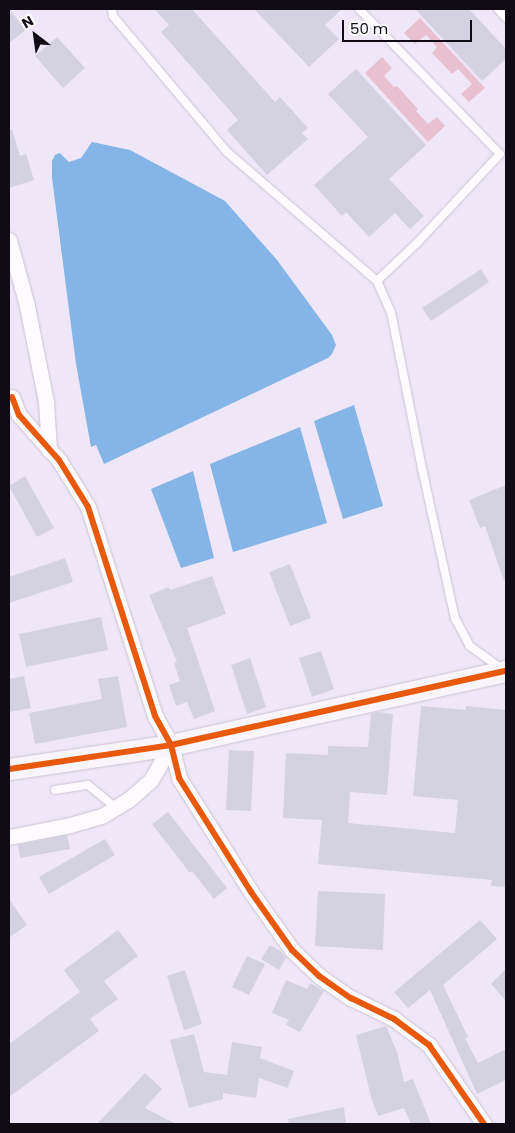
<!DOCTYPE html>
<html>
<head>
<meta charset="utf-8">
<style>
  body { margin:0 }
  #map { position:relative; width:515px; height:1133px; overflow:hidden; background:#efe7f8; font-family:Poppins,sans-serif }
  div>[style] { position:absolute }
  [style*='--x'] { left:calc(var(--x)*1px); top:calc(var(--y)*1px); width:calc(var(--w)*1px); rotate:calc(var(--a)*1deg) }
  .green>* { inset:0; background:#e8c0cf }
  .water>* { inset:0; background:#84b5e6 }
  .building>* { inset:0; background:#d4d2e0 }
  .roads { filter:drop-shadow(0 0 1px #c9c3d0) drop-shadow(0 0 1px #c9c3d0) }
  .lane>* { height:8px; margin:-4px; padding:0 4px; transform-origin:4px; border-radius:4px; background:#fdfbfe }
  .street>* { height:15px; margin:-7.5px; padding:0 7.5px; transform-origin:7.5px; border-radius:7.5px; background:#fdfbfe }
  .secondary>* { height:21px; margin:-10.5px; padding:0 10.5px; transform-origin:10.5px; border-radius:10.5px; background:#f9f5fa }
  .cycleway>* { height:6px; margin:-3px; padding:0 3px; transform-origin:3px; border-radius:3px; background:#e8590c }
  span { translate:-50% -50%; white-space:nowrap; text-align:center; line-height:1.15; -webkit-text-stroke:4px #fff; paint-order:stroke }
  .frame { position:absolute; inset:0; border:10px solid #100b15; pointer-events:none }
  .north { position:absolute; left:10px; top:10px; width:50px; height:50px; -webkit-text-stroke:4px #fff; paint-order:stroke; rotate:330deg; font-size:14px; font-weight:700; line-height:20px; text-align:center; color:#100b15 }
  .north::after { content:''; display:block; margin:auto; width:18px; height:22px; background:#100b15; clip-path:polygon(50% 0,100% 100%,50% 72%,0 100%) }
  .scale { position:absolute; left:342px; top:20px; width:130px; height:22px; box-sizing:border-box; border:2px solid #100b15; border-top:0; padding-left:6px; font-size:15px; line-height:18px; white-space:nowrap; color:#100b15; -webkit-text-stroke:4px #fff; paint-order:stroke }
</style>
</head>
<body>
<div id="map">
  <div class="green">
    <div style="clip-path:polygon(420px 18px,485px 88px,469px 102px,461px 94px,472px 84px,458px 69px,452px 74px,432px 53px,437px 47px,426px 35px,415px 44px,404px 33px)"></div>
    <div style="clip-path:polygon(382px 57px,392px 68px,384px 76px,394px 87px,397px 86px,418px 109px,416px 111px,428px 124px,437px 117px,445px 126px,428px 142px,365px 73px)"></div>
  </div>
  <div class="water">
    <div style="clip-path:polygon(92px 142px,130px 150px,225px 201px,277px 260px,332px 335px,336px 345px,332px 354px,328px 358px,104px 464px,96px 445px,91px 447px,76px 364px,52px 178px,52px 161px,55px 155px,60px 153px,69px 162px,81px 158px)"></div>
    <div style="clip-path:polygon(354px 405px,383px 506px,343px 519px,314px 421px)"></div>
    <div style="clip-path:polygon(300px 427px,327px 523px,233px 552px,210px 464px)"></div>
    <div style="clip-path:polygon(193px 471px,214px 558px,181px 568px,151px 489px)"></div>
  </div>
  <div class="building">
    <div style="clip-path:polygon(9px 9px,26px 30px,9px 43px)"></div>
    <div style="clip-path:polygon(154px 9px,192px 9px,275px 102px,280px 97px,308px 128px,302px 133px,308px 139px,267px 175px,227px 130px,238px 120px,161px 32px,169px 25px)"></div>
    <div style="clip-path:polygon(254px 9px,342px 9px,325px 25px,339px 39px,309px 67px)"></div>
    <div style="clip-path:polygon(415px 9px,469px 9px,506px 49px,506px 59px,482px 81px)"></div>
    <div style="clip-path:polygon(57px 37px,85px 68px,63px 88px,35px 56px)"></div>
    <div style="clip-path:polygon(356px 69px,426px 145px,389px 179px,424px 216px,410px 229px,395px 213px,369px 237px,346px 212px,342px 216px,314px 185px,368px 137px,328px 94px)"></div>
    <div style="clip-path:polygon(12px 129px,20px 156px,26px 154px,34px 180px,9px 188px,9px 130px)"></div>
    <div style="clip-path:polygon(481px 269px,489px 282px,431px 321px,422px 308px)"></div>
    <div style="clip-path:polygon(25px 476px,54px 528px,37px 537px,9px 486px)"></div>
    <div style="clip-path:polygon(506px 485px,506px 580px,504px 581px,485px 526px,480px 528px,469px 500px)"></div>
    <div style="clip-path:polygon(65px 558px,73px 582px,9px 603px,9px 577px)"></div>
    <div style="clip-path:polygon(290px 564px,311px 618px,290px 626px,269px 572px)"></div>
    <div style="clip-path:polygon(212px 576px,226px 614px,187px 628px,215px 711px,194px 719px,187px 702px,176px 706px,169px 685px,180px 681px,174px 663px,177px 662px,149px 595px,169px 587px,170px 590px)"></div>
    <div style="clip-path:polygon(101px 617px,108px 650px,26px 667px,19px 634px)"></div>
    <div style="clip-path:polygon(321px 651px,334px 689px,312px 697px,299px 658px)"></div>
    <div style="clip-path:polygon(250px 658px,266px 707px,247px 714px,231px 665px)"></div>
    <div style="clip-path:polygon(24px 676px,31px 708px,9px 712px,9px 679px)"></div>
    <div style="clip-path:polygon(118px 676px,127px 727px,35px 744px,29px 713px,102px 699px,98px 679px)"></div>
    <div style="clip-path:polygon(421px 706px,466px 710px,466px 706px,506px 710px,506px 887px,491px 886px,492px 880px,318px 864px,322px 820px,283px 818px,286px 753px,328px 755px,328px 746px,368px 747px,371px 714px,378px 712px,393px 714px,387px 795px,350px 792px,348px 823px,455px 833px,458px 800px,413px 796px)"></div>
    <div style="clip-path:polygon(229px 750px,254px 751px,251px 811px,226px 810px)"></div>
    <div style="clip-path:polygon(168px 812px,227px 888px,214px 899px,192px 871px,190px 873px,152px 824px)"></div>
    <div style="clip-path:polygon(67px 835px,70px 849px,20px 858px,18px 845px)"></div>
    <div style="clip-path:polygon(105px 839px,115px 855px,49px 894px,39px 877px)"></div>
    <div style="clip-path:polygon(318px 891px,385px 894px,383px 950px,315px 946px)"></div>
    <div style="clip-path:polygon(9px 899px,27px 925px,9px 938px)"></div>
    <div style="clip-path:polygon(480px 920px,497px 939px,443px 985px,468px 1037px,465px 1038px,478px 1063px,506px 1049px,506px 1080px,477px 1094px,430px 990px,408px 1008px,394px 992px)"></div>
    <div style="clip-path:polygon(118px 930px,138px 956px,104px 981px,118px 999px,90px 1019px,99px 1031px,9px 1097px,9px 1044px,80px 992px,64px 970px)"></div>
    <div style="clip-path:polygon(270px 945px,281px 951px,286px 958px,279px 970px,261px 959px)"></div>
    <div style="clip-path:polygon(247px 956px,265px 964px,249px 995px,232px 987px)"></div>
    <div style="clip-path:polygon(506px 969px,506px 1001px,491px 984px)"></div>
    <div style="clip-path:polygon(185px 970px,202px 1024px,184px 1030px,167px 976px)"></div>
    <div style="clip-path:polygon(286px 980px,307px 989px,310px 983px,324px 991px,300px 1032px,286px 1025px,289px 1020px,272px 1013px)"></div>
    <div style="clip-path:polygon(386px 1026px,397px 1052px,404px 1082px,413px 1079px,431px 1124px,411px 1124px,404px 1108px,378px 1116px,371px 1097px,356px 1035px)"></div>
    <div style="clip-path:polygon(194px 1034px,204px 1072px,227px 1075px,232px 1042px,262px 1047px,260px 1058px,294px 1071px,288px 1088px,259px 1078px,256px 1098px,223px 1093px,223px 1099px,189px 1108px,170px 1040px)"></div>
    <div style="clip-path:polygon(145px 1073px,162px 1089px,145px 1108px,176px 1124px,97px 1124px)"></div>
    <div style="clip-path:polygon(344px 1107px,346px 1124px,289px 1124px,288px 1119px)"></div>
  </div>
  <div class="roads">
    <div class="lane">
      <div style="--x:112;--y:9;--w:7;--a:82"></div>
      <div style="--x:113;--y:16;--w:177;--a:50"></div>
      <div style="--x:227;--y:152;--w:198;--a:40.7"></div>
      <div style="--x:359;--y:9;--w:202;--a:45.8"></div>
      <div style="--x:500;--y:154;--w:122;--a:133"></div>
      <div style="--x:417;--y:243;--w:55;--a:136.5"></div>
      <div style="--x:377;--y:281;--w:34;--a:66"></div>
      <div style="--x:391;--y:312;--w:164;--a:78.8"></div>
      <div style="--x:423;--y:473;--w:148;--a:77.6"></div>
      <div style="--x:455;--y:618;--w:32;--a:62"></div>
      <div style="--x:470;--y:646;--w:37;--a:36"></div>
      <div style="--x:498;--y:9;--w:12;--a:48"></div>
      <div style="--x:55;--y:790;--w:33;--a:-9"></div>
      <div style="--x:88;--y:785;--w:35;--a:39"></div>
    </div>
    <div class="street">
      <div style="--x:9;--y:240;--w:68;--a:74.7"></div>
      <div style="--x:27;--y:306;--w:98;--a:78.8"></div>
      <div style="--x:46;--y:402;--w:48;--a:86.4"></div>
      <div style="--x:12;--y:397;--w:19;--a:69"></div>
      <div style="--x:19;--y:415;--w:60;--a:48.4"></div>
      <div style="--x:59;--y:460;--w:55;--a:58.3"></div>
      <div style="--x:88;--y:507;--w:219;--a:72.2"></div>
      <div style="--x:155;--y:716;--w:33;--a:61"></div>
      <div style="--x:171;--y:745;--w:34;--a:76"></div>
      <div style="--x:179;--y:778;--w:135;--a:57.7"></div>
      <div style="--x:251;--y:892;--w:71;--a:54.7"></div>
      <div style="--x:292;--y:950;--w:37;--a:44"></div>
      <div style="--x:319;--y:976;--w:39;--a:35"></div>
      <div style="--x:351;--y:998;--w:48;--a:26"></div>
      <div style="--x:394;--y:1019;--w:44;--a:36.6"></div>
      <div style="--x:429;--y:1045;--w:96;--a:55.2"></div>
      <div style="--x:9;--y:837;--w:62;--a:-11.1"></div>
      <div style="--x:70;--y:825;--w:33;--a:-16"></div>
      <div style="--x:102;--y:816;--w:31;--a:-32"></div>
      <div style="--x:128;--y:800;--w:30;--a:-41"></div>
      <div style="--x:151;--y:780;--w:40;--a:-60.3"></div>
    </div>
    <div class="secondary">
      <div style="--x:9;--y:769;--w:164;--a:-8.4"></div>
      <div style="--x:171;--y:745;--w:343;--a:-12.5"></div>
    </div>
  </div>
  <div class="cycleway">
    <div style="--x:12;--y:397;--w:19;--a:69"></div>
    <div style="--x:19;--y:415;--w:60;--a:48.4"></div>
    <div style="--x:59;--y:460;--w:55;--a:58.3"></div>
    <div style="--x:88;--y:507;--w:219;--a:72.2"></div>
    <div style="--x:155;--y:716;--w:33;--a:61"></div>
    <div style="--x:171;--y:745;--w:34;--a:76"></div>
    <div style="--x:179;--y:778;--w:135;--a:57.7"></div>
    <div style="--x:251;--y:892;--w:71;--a:54.7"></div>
    <div style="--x:292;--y:950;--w:37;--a:44"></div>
    <div style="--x:319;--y:976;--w:39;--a:35"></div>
    <div style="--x:351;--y:998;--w:48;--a:26"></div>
    <div style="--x:394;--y:1019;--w:44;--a:36.6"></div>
    <div style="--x:429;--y:1045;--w:96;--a:55.2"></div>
    <div style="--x:9;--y:769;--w:164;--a:-8.4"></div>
    <div style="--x:171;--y:745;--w:343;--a:-12.5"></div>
  </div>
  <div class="frame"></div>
  <div class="north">N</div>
  <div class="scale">50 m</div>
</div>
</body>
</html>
